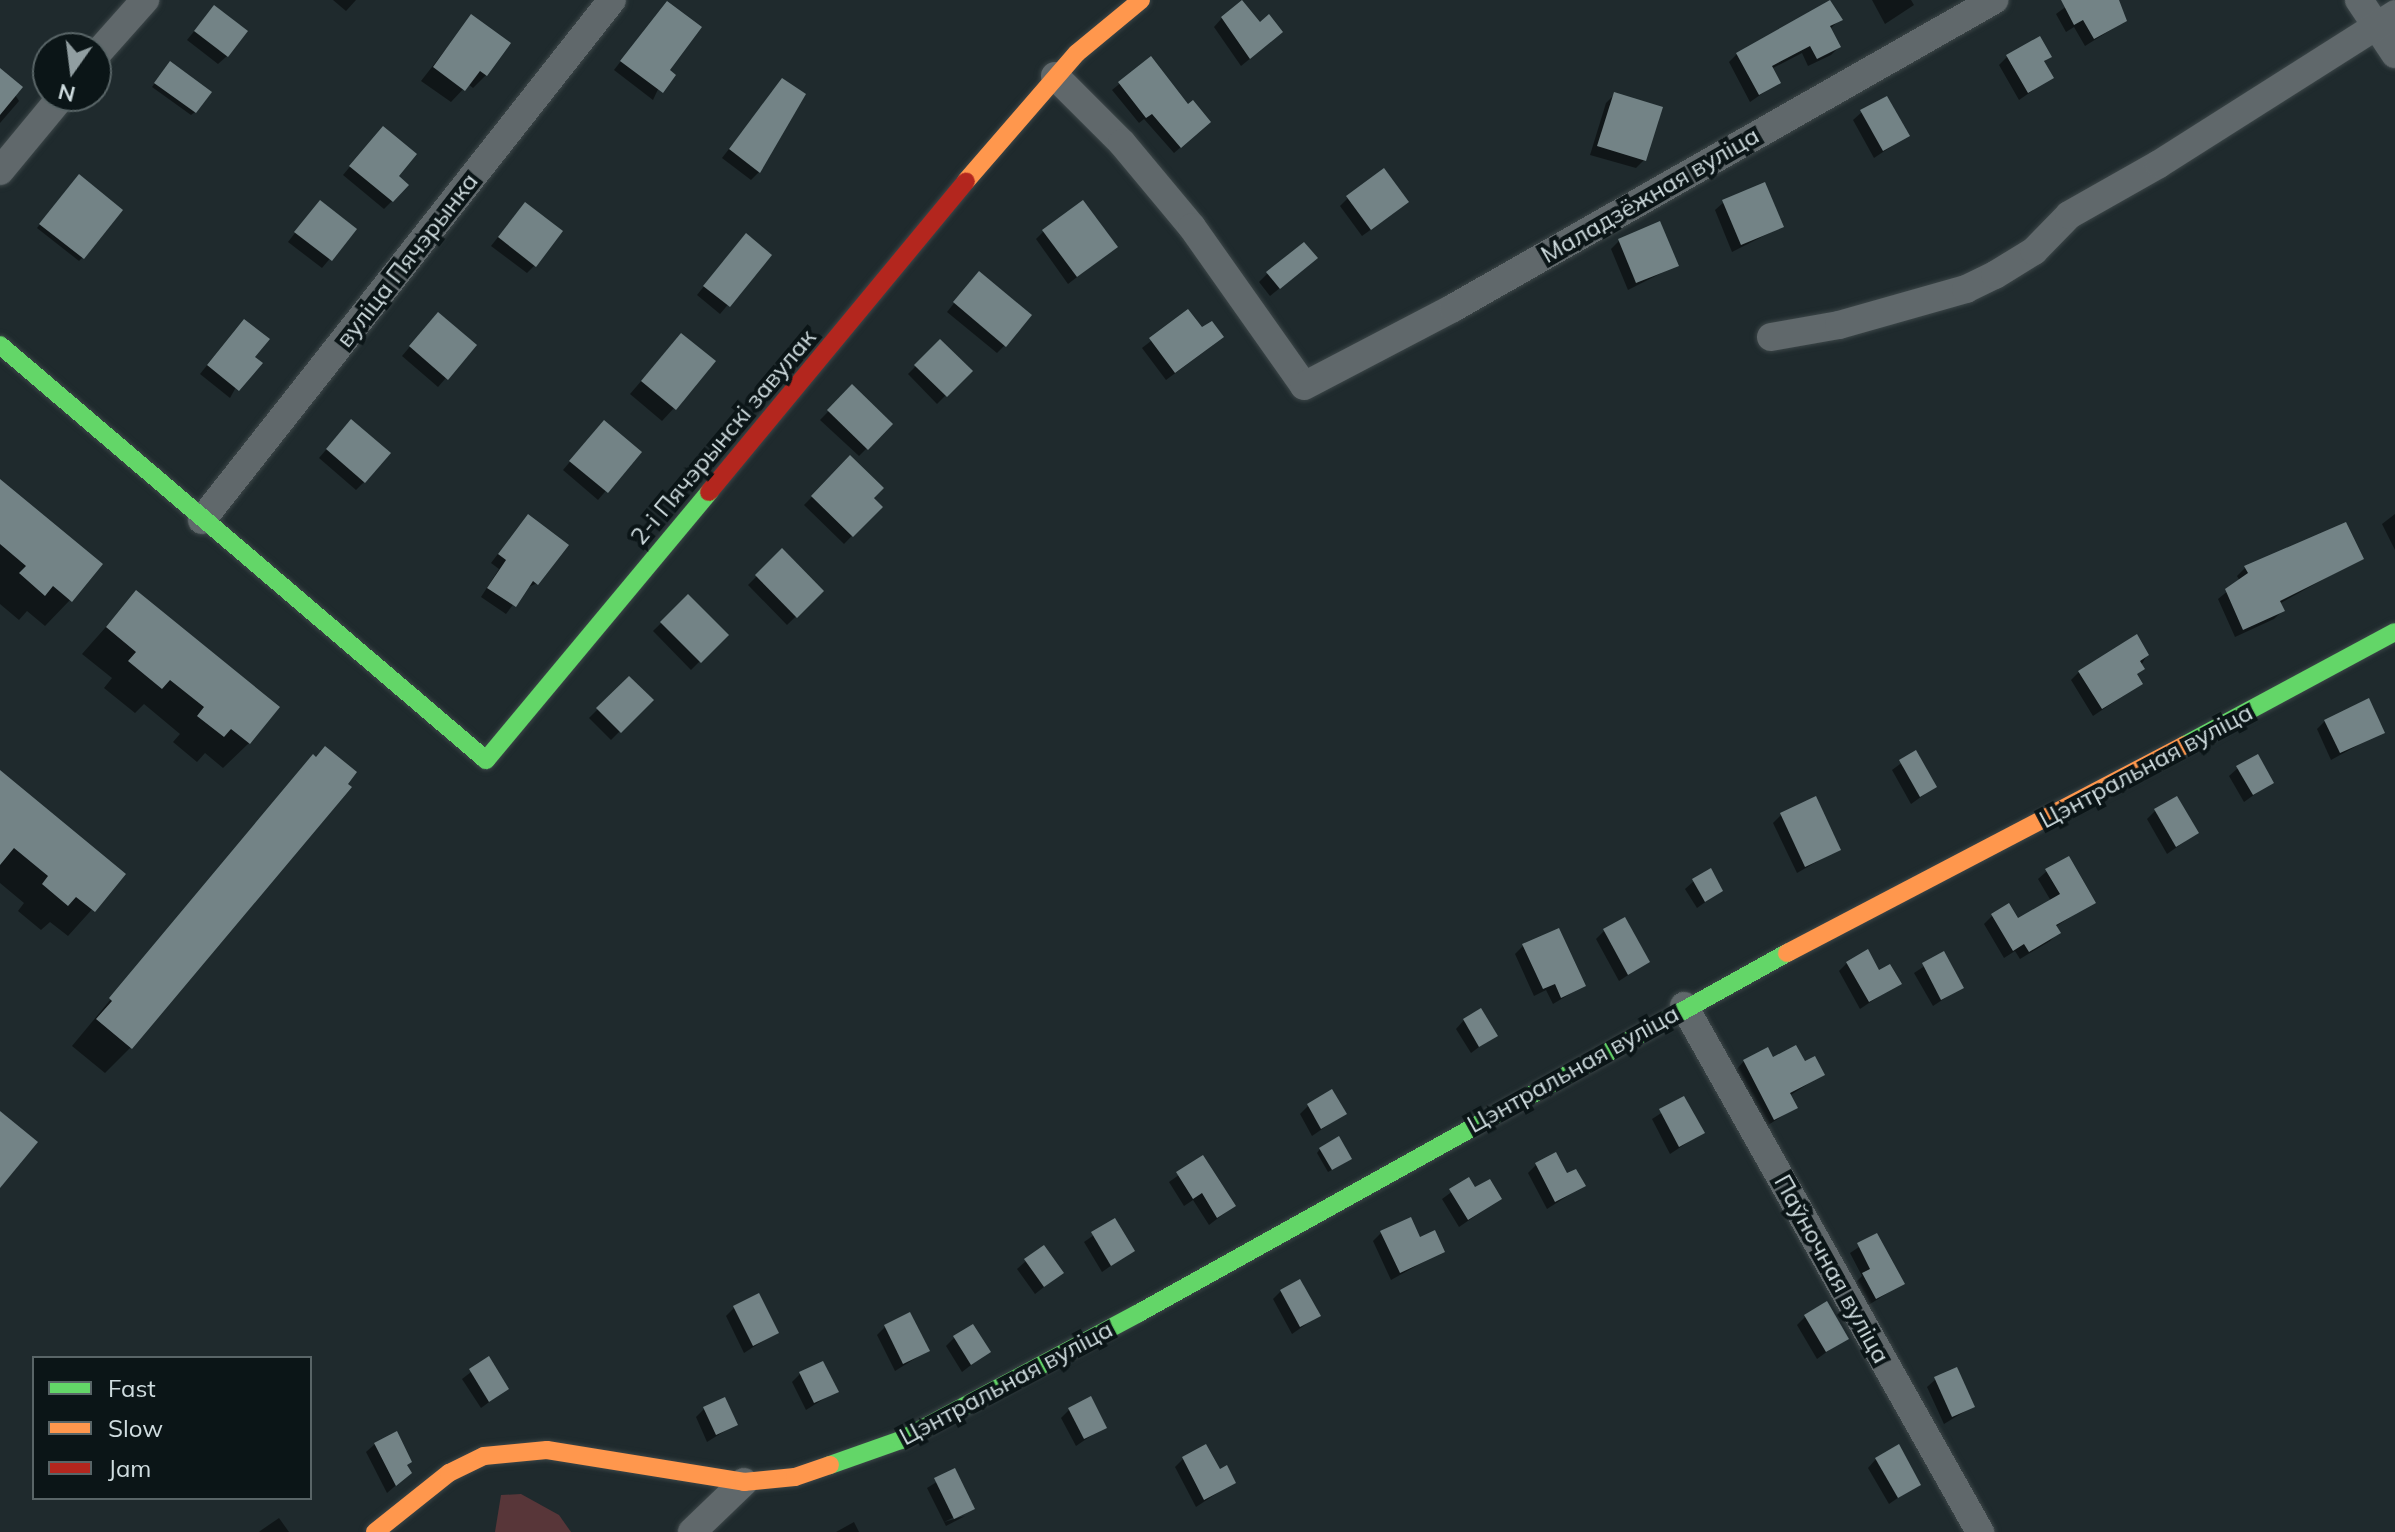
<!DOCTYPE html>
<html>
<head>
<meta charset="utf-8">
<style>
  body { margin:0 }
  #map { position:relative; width:2395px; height:1532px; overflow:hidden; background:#1f2a2d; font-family:Mulish,sans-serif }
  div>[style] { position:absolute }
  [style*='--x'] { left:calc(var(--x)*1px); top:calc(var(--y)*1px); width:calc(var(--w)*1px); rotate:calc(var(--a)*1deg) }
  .green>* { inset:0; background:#583639 }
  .shadow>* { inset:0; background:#0007 }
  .building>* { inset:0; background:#738386 }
  .roads { filter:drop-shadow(0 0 2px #3c4648) drop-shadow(0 0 2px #3c4648) }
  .street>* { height:28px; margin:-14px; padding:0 14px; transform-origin:14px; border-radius:14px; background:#60686b }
  .fast>* { height:18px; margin:-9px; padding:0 9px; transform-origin:9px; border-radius:9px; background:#63d668 }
  .slow>* { height:18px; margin:-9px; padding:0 9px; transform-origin:9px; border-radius:9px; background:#ff974d }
  .jam>* { height:18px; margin:-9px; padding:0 9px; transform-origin:9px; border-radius:9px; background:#b3261e }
  span { translate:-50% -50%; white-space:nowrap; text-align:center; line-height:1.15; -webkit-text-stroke:8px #0b1517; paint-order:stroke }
  .street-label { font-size:24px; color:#cfdcdf }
  .legend { position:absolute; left:32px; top:1356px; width:280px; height:144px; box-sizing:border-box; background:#0b1517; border:2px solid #596567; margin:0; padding:10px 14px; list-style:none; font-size:24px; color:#cfdcdf }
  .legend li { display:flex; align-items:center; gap:16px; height:40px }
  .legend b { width:40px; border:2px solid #596567 }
  .north { position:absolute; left:32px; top:32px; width:80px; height:80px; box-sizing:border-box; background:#0b1517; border:2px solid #596567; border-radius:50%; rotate:194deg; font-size:22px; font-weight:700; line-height:32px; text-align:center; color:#cfdcdf }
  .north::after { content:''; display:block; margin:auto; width:28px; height:36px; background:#919ea1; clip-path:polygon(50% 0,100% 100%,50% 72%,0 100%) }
</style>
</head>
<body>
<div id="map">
  <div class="green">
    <div style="clip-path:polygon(521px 1494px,559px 1515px,571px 1532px,495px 1532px,501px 1495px)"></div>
  </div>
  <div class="shadow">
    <div style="clip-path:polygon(333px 0,356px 0,346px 11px)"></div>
    <div style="clip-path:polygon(1872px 0,1911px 0,1914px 5px,1885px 24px)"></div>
    <div style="clip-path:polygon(2075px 0,2114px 0,2125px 21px,2085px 46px,2074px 27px,2066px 32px,2056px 14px)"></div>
    <div style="clip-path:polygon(214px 7px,227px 56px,218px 64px,187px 40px)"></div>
    <div style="clip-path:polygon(659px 12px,667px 70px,653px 100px,614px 70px)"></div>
    <div style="clip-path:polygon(471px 17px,486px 75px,473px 88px,468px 84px,451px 102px,421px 81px)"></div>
    <div style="clip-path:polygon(1222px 18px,1273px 40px,1241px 66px,1214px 27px)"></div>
    <div style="clip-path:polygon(1840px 19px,1830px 29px,1839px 47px,1831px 55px,1808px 66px,1802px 53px,1771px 69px,1779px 82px,1750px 102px,1729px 62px,1737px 54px)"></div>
    <div style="clip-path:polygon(2049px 56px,2043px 63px,2051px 78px,2019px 100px,1999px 65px,2007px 57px)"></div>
    <div style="clip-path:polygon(1150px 59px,1202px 129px,1174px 153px,1144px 119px,1139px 123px,1112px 90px)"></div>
    <div style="clip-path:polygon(167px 67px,195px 112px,191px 115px,152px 87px)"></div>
    <div style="clip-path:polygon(0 71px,19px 101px,0 123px)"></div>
    <div style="clip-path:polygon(782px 81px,759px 172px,751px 180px,722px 158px)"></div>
    <div style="clip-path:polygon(1615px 94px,1644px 160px,1636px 168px,1590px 155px,1606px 103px)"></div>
    <div style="clip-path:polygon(1862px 112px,1907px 136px,1874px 158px,1853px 120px)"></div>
    <div style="clip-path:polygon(375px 137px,396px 176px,392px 201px,384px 209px,343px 175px)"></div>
    <div style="clip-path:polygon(75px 181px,82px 258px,79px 261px,37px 228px)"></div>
    <div style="clip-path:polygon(1348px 198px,1398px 210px,1362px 236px,1340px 206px)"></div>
    <div style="clip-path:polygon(1724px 202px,1781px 227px,1732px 252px,1715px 210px)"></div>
    <div style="clip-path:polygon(312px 211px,354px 230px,322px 268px,288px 242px)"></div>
    <div style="clip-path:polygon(517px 213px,535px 265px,527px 273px,491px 246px)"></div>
    <div style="clip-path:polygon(1044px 231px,1116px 247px,1068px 284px,1036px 239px)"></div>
    <div style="clip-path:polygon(1619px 241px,1677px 265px,1628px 290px,1611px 249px)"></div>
    <div style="clip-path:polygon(738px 244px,770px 255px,720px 314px,697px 295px)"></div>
    <div style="clip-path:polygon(1307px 266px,1270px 296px,1259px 282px,1267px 274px)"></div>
    <div style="clip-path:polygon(971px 282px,1005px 345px,997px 353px,947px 312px)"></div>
    <div style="clip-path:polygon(1188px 312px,1213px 345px,1166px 380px,1142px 348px)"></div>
    <div style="clip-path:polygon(430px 323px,474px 346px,438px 387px,402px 356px)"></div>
    <div style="clip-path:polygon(236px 329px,252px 358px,230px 398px,200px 374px)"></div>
    <div style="clip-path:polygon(681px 335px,674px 408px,662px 421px,630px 394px)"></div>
    <div style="clip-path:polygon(940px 342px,970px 371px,937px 404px,908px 374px)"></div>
    <div style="clip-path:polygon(852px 387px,891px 424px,859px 456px,820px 420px)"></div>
    <div style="clip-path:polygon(343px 430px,364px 482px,356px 490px,319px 458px)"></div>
    <div style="clip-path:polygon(596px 431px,639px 452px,598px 500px,563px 470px)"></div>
    <div style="clip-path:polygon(850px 458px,880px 507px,844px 544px,804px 505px)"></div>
    <div style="clip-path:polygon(0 481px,70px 600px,45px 626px,27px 611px,19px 620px,0 604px)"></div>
    <div style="clip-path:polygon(2395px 514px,2395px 550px,2382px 524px)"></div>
    <div style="clip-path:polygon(520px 525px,537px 583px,525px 589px,506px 614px,481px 597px,499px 569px,491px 563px)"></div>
    <div style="clip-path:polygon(782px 551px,822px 591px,787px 625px,748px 585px)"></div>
    <div style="clip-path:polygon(2362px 558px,2279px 604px,2282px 611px,2274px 619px,2235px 637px,2218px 599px,2240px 581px,2237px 576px,2245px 568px)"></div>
    <div style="clip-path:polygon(136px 593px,249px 743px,223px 768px,205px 753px,197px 762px,173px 742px,180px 734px,144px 704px,135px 713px,104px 688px,112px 678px,82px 654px)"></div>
    <div style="clip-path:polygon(688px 597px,726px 635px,691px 670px,653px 631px)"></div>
    <div style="clip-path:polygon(2147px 655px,2135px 676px,2141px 684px,2093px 716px,2071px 680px,2079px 672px)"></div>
    <div style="clip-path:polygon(629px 678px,651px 700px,611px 740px,589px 718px)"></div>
    <div style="clip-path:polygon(2325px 721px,2382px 732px,2331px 760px,2317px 729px)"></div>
    <div style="clip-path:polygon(1915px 753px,1935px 787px,1911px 804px,1892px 770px)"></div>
    <div style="clip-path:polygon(313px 756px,130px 1048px,105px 1073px,72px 1046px)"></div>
    <div style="clip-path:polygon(2238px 768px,2272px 782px,2244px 802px,2229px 776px)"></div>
    <div style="clip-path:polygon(0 773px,123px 875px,68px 936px,50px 922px,41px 930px,18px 911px,24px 903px,0 883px)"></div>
    <div style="clip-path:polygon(2155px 811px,2197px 833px,2167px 854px,2147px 819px)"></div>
    <div style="clip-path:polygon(1781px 815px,1839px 849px,1797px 873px,1773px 823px)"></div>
    <div style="clip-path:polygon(2047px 871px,2093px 902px,2055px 927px,2058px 933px,2050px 941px,2020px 959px,2015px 951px,2004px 958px,1984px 924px,1992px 916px,2018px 921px,2051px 901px,2038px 879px)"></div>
    <div style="clip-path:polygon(1694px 881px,1721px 891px,1697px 908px,1685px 889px)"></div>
    <div style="clip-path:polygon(1604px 931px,1648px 962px,1619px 981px,1596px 939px)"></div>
    <div style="clip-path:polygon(1523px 946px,1583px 986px,1553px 1004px,1546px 990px,1534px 996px,1515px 954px)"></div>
    <div style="clip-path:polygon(1943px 954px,1962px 987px,1933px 1006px,1914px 973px)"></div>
    <div style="clip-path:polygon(1847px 963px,1879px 972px,1899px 983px,1860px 1009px,1839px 971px)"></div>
    <div style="clip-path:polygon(1464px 1020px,1495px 1035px,1471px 1053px,1456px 1029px)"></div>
    <div style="clip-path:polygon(1772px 1060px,1804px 1064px,1822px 1075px,1789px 1096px,1795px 1108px,1765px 1127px,1736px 1070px,1744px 1061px)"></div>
    <div style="clip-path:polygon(1683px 1099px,1702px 1133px,1670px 1154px,1652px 1119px)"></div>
    <div style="clip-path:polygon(1308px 1106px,1344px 1114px,1312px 1136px,1300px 1114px)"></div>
    <div style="clip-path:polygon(1320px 1149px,1346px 1162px,1328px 1172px,1317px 1153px)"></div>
    <div style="clip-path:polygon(1203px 1158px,1234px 1206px,1209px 1225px,1193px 1200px,1184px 1206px,1169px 1182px)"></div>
    <div style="clip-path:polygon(1536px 1165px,1566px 1176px,1583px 1186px,1547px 1209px,1528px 1173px)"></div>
    <div style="clip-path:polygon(1468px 1180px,1475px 1190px,1500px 1199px,1459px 1227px,1442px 1199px)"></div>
    <div style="clip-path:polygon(1114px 1221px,1132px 1251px,1102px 1272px,1084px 1242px)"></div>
    <div style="clip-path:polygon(1381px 1233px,1419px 1239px,1443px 1251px,1391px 1280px,1373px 1241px)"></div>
    <div style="clip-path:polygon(1877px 1235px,1902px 1284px,1867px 1306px,1855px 1283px,1862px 1276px,1850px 1253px)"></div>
    <div style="clip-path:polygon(1026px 1261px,1062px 1273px,1035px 1294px,1017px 1269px)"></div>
    <div style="clip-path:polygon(1281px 1291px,1318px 1316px,1292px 1334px,1273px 1299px)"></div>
    <div style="clip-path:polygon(734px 1308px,777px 1332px,744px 1353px,726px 1316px)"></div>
    <div style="clip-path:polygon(1805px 1317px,1846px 1338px,1817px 1359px,1797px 1325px)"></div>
    <div style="clip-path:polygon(885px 1327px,927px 1351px,895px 1371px,877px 1335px)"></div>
    <div style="clip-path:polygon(954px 1338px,988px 1352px,962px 1372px,946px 1346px)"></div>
    <div style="clip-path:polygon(488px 1359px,507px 1389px,481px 1408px,462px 1379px)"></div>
    <div style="clip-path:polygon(800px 1374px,836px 1391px,806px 1410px,792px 1382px)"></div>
    <div style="clip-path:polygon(1936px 1379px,1972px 1407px,1944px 1424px,1927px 1387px)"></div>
    <div style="clip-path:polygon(704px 1409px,736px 1424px,707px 1442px,696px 1417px)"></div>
    <div style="clip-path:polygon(1070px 1409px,1104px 1427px,1076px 1446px,1061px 1418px)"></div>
    <div style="clip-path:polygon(375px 1444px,406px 1466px,401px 1481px,387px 1493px,366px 1452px)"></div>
    <div style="clip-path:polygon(1183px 1459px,1219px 1472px,1234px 1482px,1196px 1507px,1175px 1467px)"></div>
    <div style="clip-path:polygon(1876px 1459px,1918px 1484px,1889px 1504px,1868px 1468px)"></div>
    <div style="clip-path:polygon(954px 1471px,973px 1508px,944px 1522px,965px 1516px,946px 1526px,927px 1488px)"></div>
    <div style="clip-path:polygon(279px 1518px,289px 1532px,259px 1532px,260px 1531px)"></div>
    <div style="clip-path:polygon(854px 1522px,859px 1532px,836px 1532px)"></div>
  </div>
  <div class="building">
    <div style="clip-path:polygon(1242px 0,1260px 22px,1269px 14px,1283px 32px,1250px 59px,1221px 17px)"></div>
    <div style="clip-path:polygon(1830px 0,1843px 20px,1830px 26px,1841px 47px,1817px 59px,1810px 46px,1772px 66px,1781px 83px,1759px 95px,1736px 53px)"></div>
    <div style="clip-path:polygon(2061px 0,2119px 0,2127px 21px,2094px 39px,2083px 20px,2074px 25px)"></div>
    <div style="clip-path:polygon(667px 1px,702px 27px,670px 70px,676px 75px,663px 93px,620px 61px)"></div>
    <div style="clip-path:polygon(214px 5px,248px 31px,228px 57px,194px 31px)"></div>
    <div style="clip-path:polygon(471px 14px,511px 43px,487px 76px,480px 71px,465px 91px,433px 67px)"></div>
    <div style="clip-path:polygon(2040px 36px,2052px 57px,2044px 61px,2054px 78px,2028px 93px,2006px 55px)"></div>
    <div style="clip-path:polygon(1151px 56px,1188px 104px,1193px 100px,1211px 122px,1181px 148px,1152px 114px,1146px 118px,1118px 82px)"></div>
    <div style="clip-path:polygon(170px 61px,212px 92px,196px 113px,154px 83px)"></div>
    <div style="clip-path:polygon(0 68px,23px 87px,0 115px)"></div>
    <div style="clip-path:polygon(782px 78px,806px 94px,760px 173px,729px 149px)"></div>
    <div style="clip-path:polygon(1614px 92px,1663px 107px,1646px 161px,1597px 146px)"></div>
    <div style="clip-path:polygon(1887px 96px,1910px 136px,1883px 151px,1860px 110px)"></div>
    <div style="clip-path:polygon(383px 126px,417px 154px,399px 176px,409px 185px,393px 202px,349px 166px)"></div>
    <div style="clip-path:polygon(1384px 168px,1409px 202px,1371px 230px,1346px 196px)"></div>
    <div style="clip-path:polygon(79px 174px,123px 210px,84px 259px,39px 224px)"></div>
    <div style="clip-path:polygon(1765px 182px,1784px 227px,1741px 245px,1722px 200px)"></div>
    <div style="clip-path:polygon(320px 200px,357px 229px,332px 261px,294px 232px)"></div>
    <div style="clip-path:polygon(1083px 200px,1118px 247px,1077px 277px,1042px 230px)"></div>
    <div style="clip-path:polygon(525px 202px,563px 231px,536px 267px,498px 237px)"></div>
    <div style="clip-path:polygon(1660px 221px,1679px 266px,1636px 283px,1618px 239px)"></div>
    <div style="clip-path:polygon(746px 233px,772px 255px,730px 307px,703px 286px)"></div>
    <div style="clip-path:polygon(1304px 242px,1318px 258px,1280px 289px,1266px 272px)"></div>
    <div style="clip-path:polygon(979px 271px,1032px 315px,1006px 347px,953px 302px)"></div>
    <div style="clip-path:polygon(1188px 309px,1202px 327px,1212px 321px,1224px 337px,1175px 373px,1149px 338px)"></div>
    <div style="clip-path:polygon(438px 312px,477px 345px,448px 380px,409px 346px)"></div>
    <div style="clip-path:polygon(244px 319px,270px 339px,255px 357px,263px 363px,239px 391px,207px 365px)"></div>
    <div style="clip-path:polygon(681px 333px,716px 361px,676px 410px,641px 381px)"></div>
    <div style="clip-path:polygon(940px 339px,973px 371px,947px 397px,914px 365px)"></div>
    <div style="clip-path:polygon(852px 384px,893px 424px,868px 450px,827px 410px)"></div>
    <div style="clip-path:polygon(351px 419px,391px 453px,365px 483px,326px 449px)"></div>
    <div style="clip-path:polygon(604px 420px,642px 452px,608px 493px,569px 461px)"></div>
    <div style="clip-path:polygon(850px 455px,884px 488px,874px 498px,883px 507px,853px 537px,811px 496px)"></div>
    <div style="clip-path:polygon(0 479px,103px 564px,72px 602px,53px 586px,45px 596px,19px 573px,26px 566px,0 544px)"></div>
    <div style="clip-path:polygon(528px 514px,569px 545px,538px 585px,533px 581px,516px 607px,487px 588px,506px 560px,498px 554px)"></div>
    <div style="clip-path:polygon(2346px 522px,2364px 559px,2280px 601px,2285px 611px,2243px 630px,2225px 589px,2248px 573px,2244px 566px)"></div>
    <div style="clip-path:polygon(782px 548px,824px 591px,797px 618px,755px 575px)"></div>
    <div style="clip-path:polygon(136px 590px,280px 707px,250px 744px,231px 729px,224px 737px,197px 716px,204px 707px,170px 680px,162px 689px,128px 661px,136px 652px,106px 627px)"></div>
    <div style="clip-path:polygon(688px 594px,729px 635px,701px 663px,660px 622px)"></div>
    <div style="clip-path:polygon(2137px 634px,2149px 655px,2140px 661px,2145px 669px,2137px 674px,2143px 684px,2102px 709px,2078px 671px)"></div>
    <div style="clip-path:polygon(629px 676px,654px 700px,621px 733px,596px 708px)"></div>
    <div style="clip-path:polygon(2369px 698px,2385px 733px,2340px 753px,2324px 720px)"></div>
    <div style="clip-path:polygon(325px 746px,357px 772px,348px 784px,352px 787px,132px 1049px,96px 1019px,112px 1001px,109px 998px,313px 754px,316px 757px)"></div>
    <div style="clip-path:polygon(1916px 750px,1937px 787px,1920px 797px,1899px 760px)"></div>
    <div style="clip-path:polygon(2258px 754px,2274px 783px,2253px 795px,2236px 766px)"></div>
    <div style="clip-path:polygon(0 770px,126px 874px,95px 912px,76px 897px,68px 906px,42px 884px,48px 876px,14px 848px,0 865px)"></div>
    <div style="clip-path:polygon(1816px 796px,1841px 850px,1805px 867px,1780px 813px)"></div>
    <div style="clip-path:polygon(2177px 796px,2199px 833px,2176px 847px,2154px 809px)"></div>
    <div style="clip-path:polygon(2069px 856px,2096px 903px,2056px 925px,2061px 933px,2029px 952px,2024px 944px,2013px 951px,1991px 914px,2009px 903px,2018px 918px,2060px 894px,2045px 869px)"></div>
    <div style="clip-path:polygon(1711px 868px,1723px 891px,1705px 902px,1692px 879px)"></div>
    <div style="clip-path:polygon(1625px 917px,1650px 962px,1628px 975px,1603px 929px)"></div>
    <div style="clip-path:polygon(1559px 928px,1586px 986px,1561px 998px,1555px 984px,1543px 989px,1522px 944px)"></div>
    <div style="clip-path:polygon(1868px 949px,1879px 970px,1890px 964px,1902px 984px,1869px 1002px,1846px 962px)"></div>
    <div style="clip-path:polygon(1944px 951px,1964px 988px,1941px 1000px,1922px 963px)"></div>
    <div style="clip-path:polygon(1481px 1008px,1498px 1036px,1479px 1047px,1463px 1019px)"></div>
    <div style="clip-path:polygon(1796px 1045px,1805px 1061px,1815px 1056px,1825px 1075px,1790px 1093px,1798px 1108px,1774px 1120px,1743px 1060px,1768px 1047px,1773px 1057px)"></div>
    <div style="clip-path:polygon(1332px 1089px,1347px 1114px,1321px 1129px,1307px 1104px)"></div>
    <div style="clip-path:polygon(1684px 1096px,1705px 1133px,1679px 1147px,1659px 1109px)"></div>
    <div style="clip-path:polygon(0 1111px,38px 1142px,0 1188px)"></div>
    <div style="clip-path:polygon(1339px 1136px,1352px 1159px,1332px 1170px,1319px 1148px)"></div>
    <div style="clip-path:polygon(1556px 1152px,1567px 1173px,1576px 1169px,1586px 1186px,1555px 1202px,1535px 1163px)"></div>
    <div style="clip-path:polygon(1203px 1155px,1236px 1206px,1217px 1218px,1202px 1193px,1193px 1199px,1176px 1172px)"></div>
    <div style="clip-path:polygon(1469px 1177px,1475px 1187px,1490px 1179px,1502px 1199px,1468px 1220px,1449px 1189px)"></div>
    <div style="clip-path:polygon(1411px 1217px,1420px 1237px,1435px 1230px,1445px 1252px,1400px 1273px,1380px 1231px)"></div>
    <div style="clip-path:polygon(1115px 1218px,1135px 1251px,1111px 1266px,1091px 1232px)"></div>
    <div style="clip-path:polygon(1877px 1233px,1905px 1284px,1876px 1299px,1862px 1273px,1870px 1269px,1857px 1243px)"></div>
    <div style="clip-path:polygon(1044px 1245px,1064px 1273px,1044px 1287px,1024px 1259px)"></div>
    <div style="clip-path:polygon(1300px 1279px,1321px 1316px,1300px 1327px,1280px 1290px)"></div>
    <div style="clip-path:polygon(759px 1293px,779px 1333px,753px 1346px,733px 1306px)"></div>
    <div style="clip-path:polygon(1827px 1301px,1849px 1339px,1826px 1352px,1804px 1315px)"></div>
    <div style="clip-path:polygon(910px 1312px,930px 1351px,903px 1364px,884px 1325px)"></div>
    <div style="clip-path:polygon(973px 1324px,991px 1352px,971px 1365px,953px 1336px)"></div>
    <div style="clip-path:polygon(489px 1356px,509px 1389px,489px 1402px,469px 1369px)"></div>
    <div style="clip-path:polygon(823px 1361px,839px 1392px,814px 1403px,799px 1372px)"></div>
    <div style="clip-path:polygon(1957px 1367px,1975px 1407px,1952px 1417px,1934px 1377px)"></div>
    <div style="clip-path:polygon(1091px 1396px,1107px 1428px,1084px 1439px,1068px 1408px)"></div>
    <div style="clip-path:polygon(725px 1397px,738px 1425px,716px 1435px,703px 1407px)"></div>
    <div style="clip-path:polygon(397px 1431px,412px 1462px,407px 1465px,412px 1473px,396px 1486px,374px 1443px)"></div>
    <div style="clip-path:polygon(1206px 1444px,1220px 1469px,1227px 1465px,1236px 1483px,1204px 1500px,1182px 1457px)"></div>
    <div style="clip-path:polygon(1899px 1444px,1921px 1485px,1898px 1498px,1875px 1458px)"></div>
    <div style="clip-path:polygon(955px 1468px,975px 1509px,954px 1519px,934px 1478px)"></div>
  </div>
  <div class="roads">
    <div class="street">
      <div style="--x:2359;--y:0;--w:65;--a:56.3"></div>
      <div style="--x:96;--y:55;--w:74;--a:-48.3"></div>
      <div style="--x:1055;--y:76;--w:95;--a:45"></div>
      <div style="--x:1122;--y:143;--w:109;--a:50.2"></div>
      <div style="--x:1192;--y:227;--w:194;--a:54.8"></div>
      <div style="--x:1304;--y:386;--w:168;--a:-27.6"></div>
      <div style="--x:1453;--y:308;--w:623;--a:-29.65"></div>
      <div style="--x:0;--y:171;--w:97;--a:-50.4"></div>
      <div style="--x:1771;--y:337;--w:69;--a:-10"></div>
      <div style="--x:1839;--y:325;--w:132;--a:-15.8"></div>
      <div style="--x:1966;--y:289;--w:32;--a:-26"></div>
      <div style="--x:1995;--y:275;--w:46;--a:-31.6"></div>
      <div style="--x:2034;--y:251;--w:50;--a:-45.8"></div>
      <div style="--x:2069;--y:215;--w:103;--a:-29.5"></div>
      <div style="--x:2159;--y:164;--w:280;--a:-32.4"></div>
      <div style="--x:202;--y:520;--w:662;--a:-51.75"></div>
      <div style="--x:1684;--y:1006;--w:604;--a:60.63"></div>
      <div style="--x:692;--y:1532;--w:72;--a:-43.9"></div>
    </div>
    <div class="fast">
      <div style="--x:0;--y:345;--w:639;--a:40.49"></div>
      <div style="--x:486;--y:760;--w:349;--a:-50.2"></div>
      <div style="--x:2185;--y:745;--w:238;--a:-28.3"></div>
      <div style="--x:830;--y:1465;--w:75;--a:-19.4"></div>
      <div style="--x:901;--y:1440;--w:268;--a:-28.1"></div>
      <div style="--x:1137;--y:1314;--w:744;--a:-29.05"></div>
    </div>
    <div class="slow">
      <div style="--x:966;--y:181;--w:169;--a:-49.1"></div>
      <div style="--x:1077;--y:53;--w:83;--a:-39.6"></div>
      <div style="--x:1787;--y:953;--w:449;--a:-27.6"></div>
      <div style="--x:375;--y:1532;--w:95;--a:-38.6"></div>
      <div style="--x:449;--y:1473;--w:39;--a:-26"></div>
      <div style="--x:484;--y:1456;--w:63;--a:-5.4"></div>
      <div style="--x:547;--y:1450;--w:200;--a:9.2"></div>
      <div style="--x:744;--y:1482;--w:51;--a:-5.6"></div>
      <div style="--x:795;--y:1477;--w:37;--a:-19"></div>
    </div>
    <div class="jam">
      <div style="--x:709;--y:492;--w:403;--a:-50.4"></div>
    </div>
  </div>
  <div class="street-label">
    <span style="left:1650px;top:195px;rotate:-30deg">Маладзёжная вуліца</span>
    <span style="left:407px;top:260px;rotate:-52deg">вуліца Пячэрынка</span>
    <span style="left:723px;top:437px;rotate:-50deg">2-і Пячэрынскі завулак</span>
    <span style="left:2146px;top:766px;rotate:-28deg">Цэнтральная вуліца</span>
    <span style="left:1573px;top:1069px;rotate:-29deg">Цэнтральная вуліца</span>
    <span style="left:1832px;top:1269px;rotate:61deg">Паўночная вуліца</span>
    <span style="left:1006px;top:1383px;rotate:-28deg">Цэнтральная вуліца</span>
  </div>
  <ul class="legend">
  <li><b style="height:10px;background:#63d668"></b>Fast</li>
  <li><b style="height:10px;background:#ff974d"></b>Slow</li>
  <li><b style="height:10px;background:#b3261e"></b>Jam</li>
  </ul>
  <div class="north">N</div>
</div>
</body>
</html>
